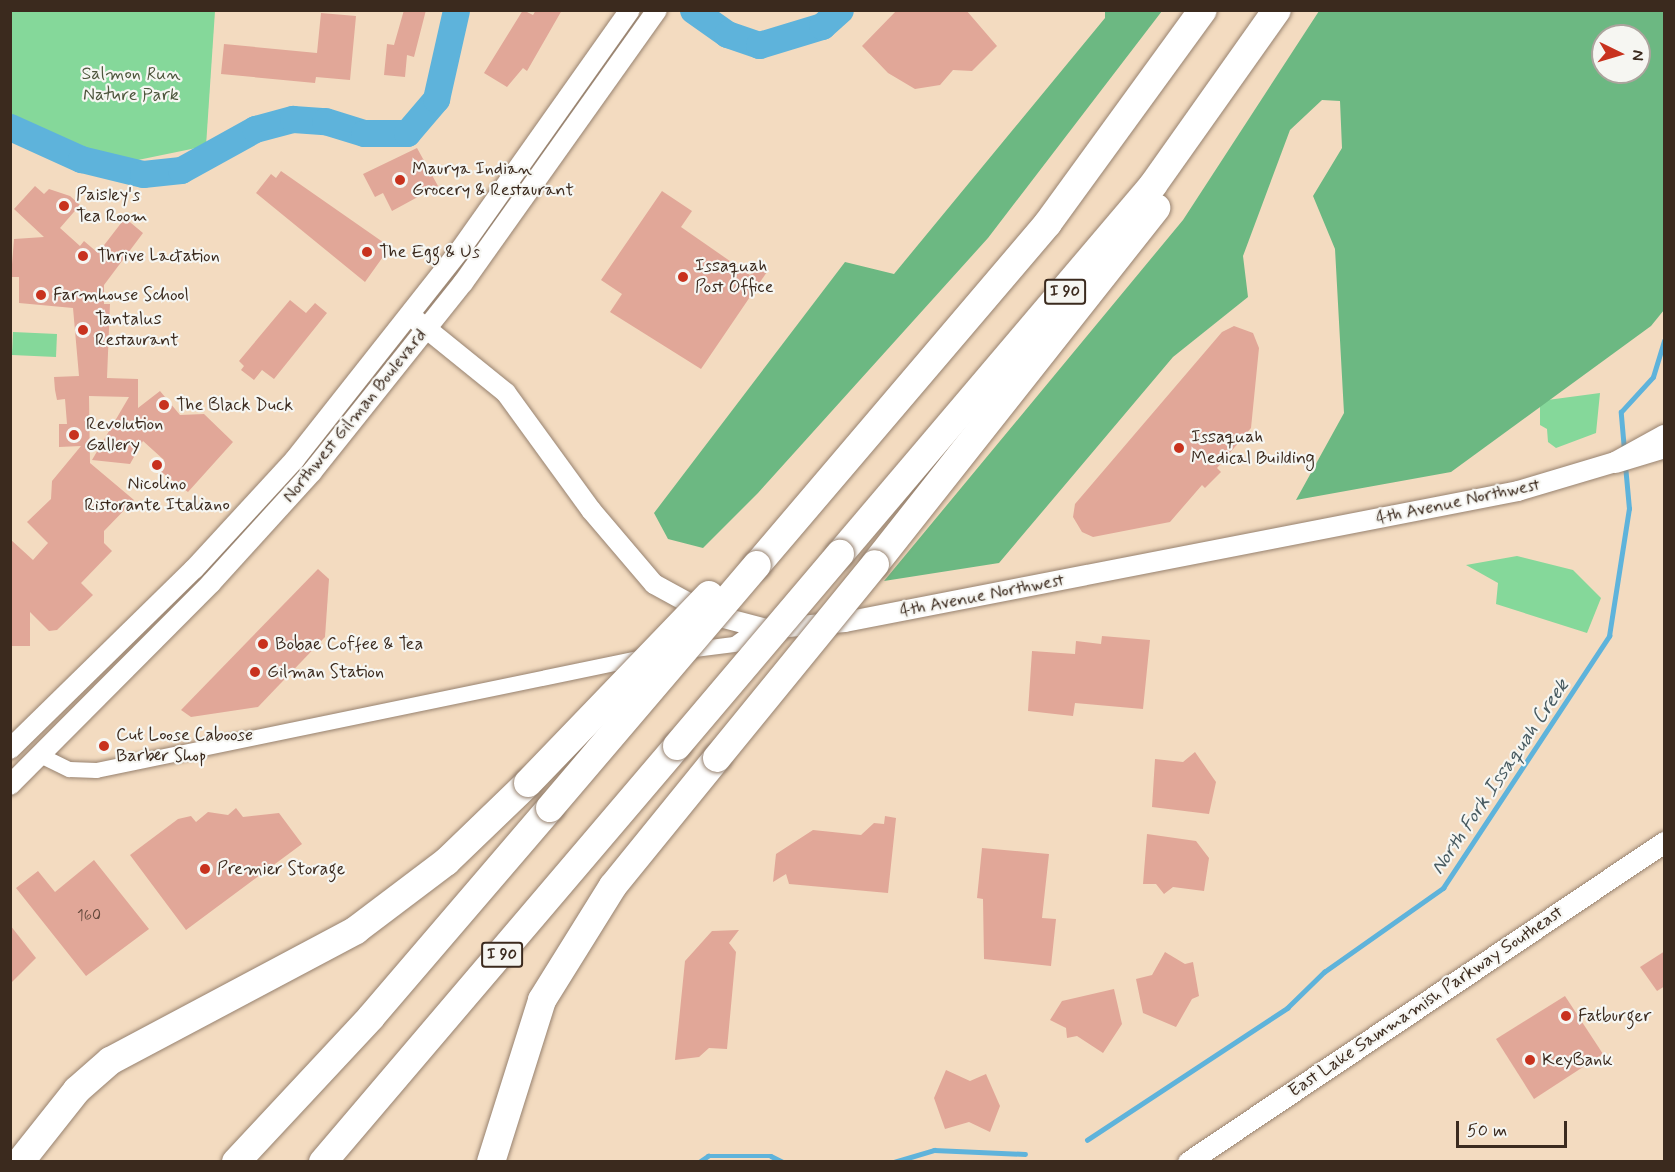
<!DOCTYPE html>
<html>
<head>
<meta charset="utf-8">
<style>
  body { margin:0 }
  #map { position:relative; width:1675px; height:1172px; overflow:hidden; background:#f3dbc0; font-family:Mynerve,sans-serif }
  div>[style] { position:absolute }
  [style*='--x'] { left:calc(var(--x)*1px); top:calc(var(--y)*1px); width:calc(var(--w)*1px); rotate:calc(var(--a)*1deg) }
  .green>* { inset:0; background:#85d89a }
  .forest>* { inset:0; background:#6cb882 }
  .stream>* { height:4.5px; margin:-2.25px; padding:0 2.25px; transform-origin:2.25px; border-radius:2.25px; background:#5eb3db }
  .river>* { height:27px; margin:-13.5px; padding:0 13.5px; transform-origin:13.5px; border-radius:13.5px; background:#5eb3db }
  .building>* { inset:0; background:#e1a798 }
  .roads { filter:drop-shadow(0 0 2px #97826f) drop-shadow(0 0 2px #97826f) }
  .minor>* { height:15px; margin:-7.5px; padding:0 7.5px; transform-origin:7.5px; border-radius:7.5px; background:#fff }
  .tertiary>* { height:20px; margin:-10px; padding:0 10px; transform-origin:10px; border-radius:10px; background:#fff }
  .secondary>* { height:21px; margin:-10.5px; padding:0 10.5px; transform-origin:10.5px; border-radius:10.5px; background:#fff }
  .motorway>* { height:28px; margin:-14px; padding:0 14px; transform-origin:14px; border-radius:14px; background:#fff }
  .bridges { filter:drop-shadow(0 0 2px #97826f) drop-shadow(0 0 2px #97826f) }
  .motorway-bridge>* { height:28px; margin:-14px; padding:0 14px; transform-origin:14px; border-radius:14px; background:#fff }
  .dots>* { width:16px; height:16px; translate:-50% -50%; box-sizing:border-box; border:3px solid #f6f6f2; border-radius:50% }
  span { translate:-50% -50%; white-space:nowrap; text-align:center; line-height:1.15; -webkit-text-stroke:4.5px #f6f6f2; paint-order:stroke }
  .number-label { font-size:15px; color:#64493c }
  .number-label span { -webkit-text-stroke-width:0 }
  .shield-label span { padding:2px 4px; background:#f6f6f2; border:2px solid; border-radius:4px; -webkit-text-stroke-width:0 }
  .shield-label { font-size:16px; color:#3b2a1e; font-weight:700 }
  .park-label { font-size:18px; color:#4e563d }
  .poi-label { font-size:18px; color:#3b2a1e }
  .left { translate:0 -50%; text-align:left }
  .street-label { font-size:18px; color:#3b2a1e }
  .water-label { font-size:20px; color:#475a60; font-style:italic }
  .frame { position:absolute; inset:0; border:12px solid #3b2a1e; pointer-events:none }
  .north { position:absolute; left:1591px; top:24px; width:60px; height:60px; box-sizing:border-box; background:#f6f6f2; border:2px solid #aba49d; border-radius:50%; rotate:95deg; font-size:16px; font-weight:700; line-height:24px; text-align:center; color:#3b2a1e }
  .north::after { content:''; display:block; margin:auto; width:21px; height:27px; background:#c8321e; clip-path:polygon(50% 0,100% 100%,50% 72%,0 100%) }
  .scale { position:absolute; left:1456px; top:1121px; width:111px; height:27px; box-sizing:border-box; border:3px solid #3b2a1e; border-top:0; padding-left:8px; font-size:18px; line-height:21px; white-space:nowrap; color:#3b2a1e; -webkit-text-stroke:4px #f6f6f2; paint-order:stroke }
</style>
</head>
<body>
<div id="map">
  <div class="green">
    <div style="clip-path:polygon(11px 10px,215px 11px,206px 146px,133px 161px,87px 153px,11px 118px)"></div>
    <div style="clip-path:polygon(13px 332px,57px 334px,56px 357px,12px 355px)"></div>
    <div style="clip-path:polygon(1600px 393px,1596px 433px,1556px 448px,1548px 442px,1547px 429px,1540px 425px,1540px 401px)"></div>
    <div style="clip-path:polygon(1517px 556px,1573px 570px,1601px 598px,1587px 633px,1496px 604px,1498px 583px,1466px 565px)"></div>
  </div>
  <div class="forest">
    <div style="clip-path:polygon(1105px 11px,1162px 11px,988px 238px,758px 493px,703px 548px,668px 539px,654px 513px,845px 262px,894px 274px,1105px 18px)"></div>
    <div style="clip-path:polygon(evenodd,1319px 11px,1664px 11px,1664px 310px,1651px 326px,1451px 472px,1296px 500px,1344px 413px,1335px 249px,1313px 196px,1342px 148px,1340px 101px,1322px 100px,1290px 130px,1243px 256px,1248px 297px,1173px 357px,999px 563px,884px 581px,1183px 220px,1319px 11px,1603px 36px,1639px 36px,1639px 72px,1603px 72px,1603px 36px)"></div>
  </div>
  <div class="stream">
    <div style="--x:1624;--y:450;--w:38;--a:-95"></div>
    <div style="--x:1621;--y:412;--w:47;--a:-47.6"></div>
    <div style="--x:1653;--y:377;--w:38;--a:-73"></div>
    <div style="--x:1087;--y:1140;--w:240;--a:-33.4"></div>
    <div style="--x:1287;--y:1008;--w:52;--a:-44.2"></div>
    <div style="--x:1324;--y:972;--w:146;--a:-35.2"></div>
    <div style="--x:1443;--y:888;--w:302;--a:-56.6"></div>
    <div style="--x:1609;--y:636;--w:129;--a:-81.1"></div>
    <div style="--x:1629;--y:509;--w:44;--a:-95.2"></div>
    <div style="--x:699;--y:1162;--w:11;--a:-34"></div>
    <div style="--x:708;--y:1156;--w:63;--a:0"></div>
    <div style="--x:771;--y:1156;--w:13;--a:27"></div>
    <div style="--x:894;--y:1162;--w:42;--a:-16.7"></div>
    <div style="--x:934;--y:1150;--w:91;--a:2.5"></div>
  </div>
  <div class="river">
    <div style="--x:693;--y:10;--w:42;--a:35.2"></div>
    <div style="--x:727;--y:34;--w:34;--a:19"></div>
    <div style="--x:759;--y:45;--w:66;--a:-16.8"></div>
    <div style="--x:822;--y:26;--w:24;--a:-42"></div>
    <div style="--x:10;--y:127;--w:78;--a:24.3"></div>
    <div style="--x:81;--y:159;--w:64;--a:13.6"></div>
    <div style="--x:143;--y:174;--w:38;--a:-6"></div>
    <div style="--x:181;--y:170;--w:85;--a:-29"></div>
    <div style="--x:255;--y:129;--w:39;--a:-15"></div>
    <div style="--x:293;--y:119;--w:32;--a:4"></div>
    <div style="--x:325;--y:121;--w:41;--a:17.1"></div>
    <div style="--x:364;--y:133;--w:43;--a:0"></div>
    <div style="--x:407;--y:133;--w:45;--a:-49.5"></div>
    <div style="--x:436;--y:99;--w:91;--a:-77.3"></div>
  </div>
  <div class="building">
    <div style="clip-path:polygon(404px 10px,426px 10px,414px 57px,407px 55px,405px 77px,384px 75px,387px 44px,394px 45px)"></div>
    <div style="clip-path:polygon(523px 10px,533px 15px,536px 10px,562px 10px,527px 71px,523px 68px,507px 87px,484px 73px)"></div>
    <div style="clip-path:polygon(897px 10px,966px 10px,997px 46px,972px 71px,953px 70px,940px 85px,915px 89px,888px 73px,862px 46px)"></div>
    <div style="clip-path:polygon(321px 13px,356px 16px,350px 80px,316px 77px,315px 83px,221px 74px,224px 44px,317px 53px)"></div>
    <div style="clip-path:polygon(417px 148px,438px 186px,392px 211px,383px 193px,375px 197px,363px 174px)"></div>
    <div style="clip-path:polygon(281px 171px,390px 247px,365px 282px,256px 193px,271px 174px,276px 178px)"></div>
    <div style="clip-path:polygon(35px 186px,44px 194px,49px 189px,70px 196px,80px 205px,60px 228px,80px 246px,84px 241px,98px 253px,125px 218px,143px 233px,104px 285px,104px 304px,110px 304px,107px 378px,138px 379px,138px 408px,160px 391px,180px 415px,204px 414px,233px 442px,188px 492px,156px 468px,164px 460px,143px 441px,130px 464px,92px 460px,129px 397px,89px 396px,90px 463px,134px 500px,104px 531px,104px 543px,112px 551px,81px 583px,93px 595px,57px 630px,49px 631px,30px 612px,30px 646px,10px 646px,10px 539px,33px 560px,48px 543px,27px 522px,51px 499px,52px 481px,81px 446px,59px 447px,59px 424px,67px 424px,65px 399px,57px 400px,55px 390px,54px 377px,79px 376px,73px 308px,19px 303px,19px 277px,11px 277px,14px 239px,44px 237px,14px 209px)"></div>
    <div style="clip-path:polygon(662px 191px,692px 211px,681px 227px,750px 275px,759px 262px,769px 269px,701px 369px,610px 312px,622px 294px,601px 280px)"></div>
    <div style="clip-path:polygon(290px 300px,306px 313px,315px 303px,327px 313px,274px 379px,262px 370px,254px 380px,241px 370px,244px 366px,239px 361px)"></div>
    <div style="clip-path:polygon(1234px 326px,1253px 333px,1259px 348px,1251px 428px,1217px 468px,1221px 472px,1205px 488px,1202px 485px,1170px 522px,1093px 537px,1082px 532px,1073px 517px,1075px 504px,1222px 332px)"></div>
    <div style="clip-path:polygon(318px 569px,329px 579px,325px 637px,258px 707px,191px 717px,181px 710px)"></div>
    <div style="clip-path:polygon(1102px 636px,1150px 640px,1143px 709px,1075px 703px,1073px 716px,1028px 711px,1032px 651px,1075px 654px,1076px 641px,1101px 644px)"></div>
    <div style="clip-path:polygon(1195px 752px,1216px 782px,1209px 814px,1152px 807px,1155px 759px,1183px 762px)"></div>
    <div style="clip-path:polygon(236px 808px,243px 817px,279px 813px,302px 844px,186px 930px,130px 855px,178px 819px,191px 816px,196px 822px,208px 812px,228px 815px)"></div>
    <div style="clip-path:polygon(885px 816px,896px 818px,888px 893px,789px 884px,786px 874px,773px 882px,776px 854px,813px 830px,861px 835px,874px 823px,884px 824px)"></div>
    <div style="clip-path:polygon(1147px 834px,1196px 841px,1209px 858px,1204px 891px,1173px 887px,1164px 894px,1156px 884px,1143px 884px)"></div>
    <div style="clip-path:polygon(982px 848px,1049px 854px,1042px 918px,1056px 919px,1051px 966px,984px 959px,983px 899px,977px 898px)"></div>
    <div style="clip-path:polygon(94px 860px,149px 929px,86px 976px,16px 888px,38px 871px,55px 892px)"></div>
    <div style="clip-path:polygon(10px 925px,36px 958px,10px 984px)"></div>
    <div style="clip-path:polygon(739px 930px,729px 943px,736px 952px,727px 1049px,709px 1048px,699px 1057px,675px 1060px,685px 961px,712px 931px)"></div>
    <div style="clip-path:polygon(1665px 951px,1665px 986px,1657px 991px,1640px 967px)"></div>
    <div style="clip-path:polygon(1165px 952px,1185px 964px,1193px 962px,1199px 996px,1192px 999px,1176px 1027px,1143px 1013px,1136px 979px,1152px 975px)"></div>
    <div style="clip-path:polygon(1114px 989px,1122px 1024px,1103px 1053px,1077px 1036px,1067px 1038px,1066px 1028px,1050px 1020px,1062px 1001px)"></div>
    <div style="clip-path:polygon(1565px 996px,1603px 1054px,1534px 1099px,1496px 1039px)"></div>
    <div style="clip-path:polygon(946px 1070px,970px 1081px,986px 1074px,1000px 1106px,990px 1132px,969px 1122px,945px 1129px,934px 1098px)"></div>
  </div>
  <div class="roads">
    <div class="minor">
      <div style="--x:686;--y:650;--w:48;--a:-7.1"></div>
      <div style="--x:734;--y:644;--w:29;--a:-36"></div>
      <div style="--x:42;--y:756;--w:30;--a:26"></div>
      <div style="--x:69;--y:769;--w:27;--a:2"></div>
      <div style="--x:96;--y:770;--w:564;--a:-11.67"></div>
    </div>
    <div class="tertiary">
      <div style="--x:411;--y:316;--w:122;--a:39"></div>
      <div style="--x:506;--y:393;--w:145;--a:54"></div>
      <div style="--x:591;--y:510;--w:97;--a:49.6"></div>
      <div style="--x:654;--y:584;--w:63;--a:28.6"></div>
      <div style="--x:709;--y:614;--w:59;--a:14.7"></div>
      <div style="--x:766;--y:629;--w:79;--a:-5.1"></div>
      <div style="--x:845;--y:622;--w:686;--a:-11.01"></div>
      <div style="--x:1518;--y:491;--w:101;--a:-16.6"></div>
      <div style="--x:1615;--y:462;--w:56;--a:-28.9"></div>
      <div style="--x:10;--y:749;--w:257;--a:-44.4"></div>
      <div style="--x:194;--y:569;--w:149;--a:-47.4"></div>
      <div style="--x:295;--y:459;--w:266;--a:-51.7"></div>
      <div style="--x:460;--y:250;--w:294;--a:-54.7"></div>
      <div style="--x:10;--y:785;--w:285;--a:-45.1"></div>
      <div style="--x:211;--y:583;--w:150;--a:-47.7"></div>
      <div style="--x:312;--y:472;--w:242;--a:-51.4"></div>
      <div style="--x:463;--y:283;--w:335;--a:-54.6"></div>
    </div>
    <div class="secondary">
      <div style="--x:1615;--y:462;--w:51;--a:-17"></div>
      <div style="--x:1188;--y:1162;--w:574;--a:-33.91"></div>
    </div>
    <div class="motorway">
      <div style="--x:840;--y:554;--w:484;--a:-49.7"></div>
      <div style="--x:1153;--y:185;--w:214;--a:-54.7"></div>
      <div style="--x:875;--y:564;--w:454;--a:-51.7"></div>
      <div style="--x:757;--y:565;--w:449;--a:-49.6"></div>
      <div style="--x:1048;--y:223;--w:263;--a:-54"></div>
      <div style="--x:20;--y:1162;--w:92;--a:-51.6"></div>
      <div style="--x:77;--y:1090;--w:44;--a:-41.3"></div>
      <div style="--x:110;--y:1061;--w:279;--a:-28"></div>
      <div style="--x:356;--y:930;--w:113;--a:-37.1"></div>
      <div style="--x:446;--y:862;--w:114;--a:-43.9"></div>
      <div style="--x:236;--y:1162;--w:198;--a:-47"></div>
      <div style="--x:371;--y:1017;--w:275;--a:-49.4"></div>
      <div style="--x:323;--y:1162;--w:546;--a:-49.6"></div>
      <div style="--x:491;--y:1162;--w:170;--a:-72.5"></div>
      <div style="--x:542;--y:1000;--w:134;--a:-58.1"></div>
      <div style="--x:613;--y:886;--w:165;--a:-50.9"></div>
    </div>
  </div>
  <div class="bridges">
    <div class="motorway-bridge">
      <div style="--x:677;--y:746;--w:252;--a:-49.7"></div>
      <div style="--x:717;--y:758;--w:250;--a:-50.8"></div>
      <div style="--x:528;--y:783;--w:261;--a:-46.1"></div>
      <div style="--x:550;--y:808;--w:319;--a:-49.6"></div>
    </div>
  </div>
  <div class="dots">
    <div style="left:400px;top:180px;background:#c8321e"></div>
    <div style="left:64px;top:206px;background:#c8321e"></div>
    <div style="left:367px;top:252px;background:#c8321e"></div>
    <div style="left:83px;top:256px;background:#c8321e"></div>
    <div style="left:683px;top:277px;background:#c8321e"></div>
    <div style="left:41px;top:295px;background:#c8321e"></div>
    <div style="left:83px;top:330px;background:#c8321e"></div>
    <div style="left:164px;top:405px;background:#c8321e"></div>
    <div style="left:74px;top:435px;background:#c8321e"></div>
    <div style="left:1179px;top:448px;background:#c8321e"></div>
    <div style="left:157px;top:465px;background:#c8321e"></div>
    <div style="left:263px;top:644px;background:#c8321e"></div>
    <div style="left:255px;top:672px;background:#c8321e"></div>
    <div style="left:104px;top:746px;background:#c8321e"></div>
    <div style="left:205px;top:869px;background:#c8321e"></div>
    <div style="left:1566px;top:1016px;background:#c8321e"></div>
    <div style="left:1530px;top:1060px;background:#c8321e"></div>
  </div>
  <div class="number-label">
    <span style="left:89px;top:917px">160</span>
  </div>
  <div class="shield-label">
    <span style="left:1065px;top:292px">I 90</span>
    <span style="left:502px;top:955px">I 90</span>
  </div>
  <div class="park-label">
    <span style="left:131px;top:85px">Salmon Run<br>Nature Park</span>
  </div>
  <div class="poi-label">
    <span class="left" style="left:412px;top:180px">Maurya Indian<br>Grocery &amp; Restaurant</span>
    <span class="left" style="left:76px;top:206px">Paisley's<br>Tea Room</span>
    <span class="left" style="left:379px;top:252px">The Egg &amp; Us</span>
    <span class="left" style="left:97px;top:256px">Thrive Lactation</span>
    <span class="left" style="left:695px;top:277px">Issaquah<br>Post Office</span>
    <span class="left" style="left:53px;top:295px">Farmhouse School</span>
    <span class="left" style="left:95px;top:330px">Tantalus<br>Restaurant</span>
    <span class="left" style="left:176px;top:405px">The Black Duck</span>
    <span class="left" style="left:86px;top:435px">Revolution<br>Gallery</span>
    <span class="left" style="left:1191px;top:448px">Issaquah<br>Medical Building</span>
    <span style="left:157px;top:495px">Nicolino<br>Ristorante Italiano</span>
    <span class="left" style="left:275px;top:644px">Bobae Coffee &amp; Tea</span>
    <span class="left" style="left:267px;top:672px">Gilman Station</span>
    <span class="left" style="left:116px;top:746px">Cut Loose Caboose<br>Barber Shop</span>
    <span class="left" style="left:217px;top:869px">Premier Storage</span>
    <span class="left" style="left:1578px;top:1016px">Fatburger</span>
    <span class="left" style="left:1542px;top:1060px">KeyBank</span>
  </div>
  <div class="street-label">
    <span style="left:355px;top:416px;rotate:-51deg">Northwest Gilman Boulevard</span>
    <span style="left:1458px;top:502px;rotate:-12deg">4th Avenue Northwest</span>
    <span style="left:982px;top:596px;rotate:-11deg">4th Avenue Northwest</span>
    <span style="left:1426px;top:1002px;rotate:-34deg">East Lake Sammamish Parkway Southeast</span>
  </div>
  <div class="water-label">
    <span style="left:1500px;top:777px;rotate:-56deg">North Fork Issaquah Creek</span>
  </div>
  <div class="frame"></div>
  <div class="north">N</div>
  <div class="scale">50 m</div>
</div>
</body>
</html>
